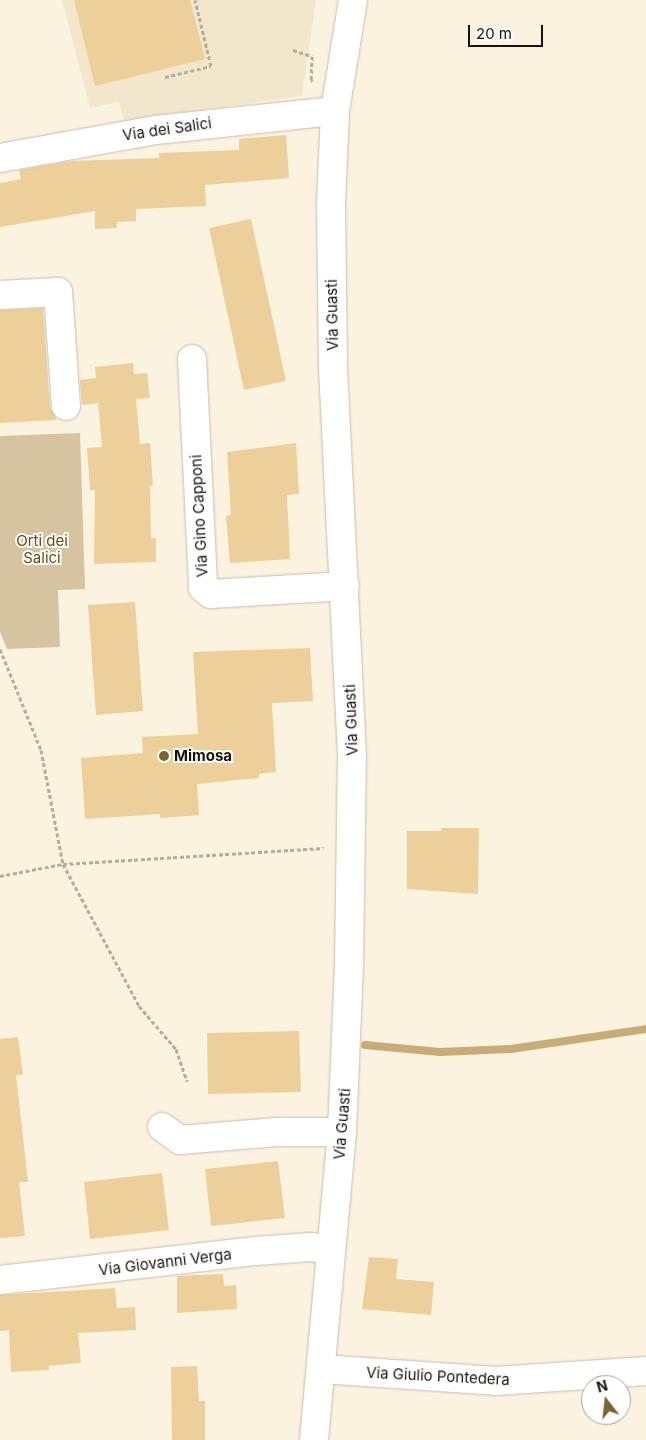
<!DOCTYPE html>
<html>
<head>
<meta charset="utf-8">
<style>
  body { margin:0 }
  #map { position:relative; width:646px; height:1440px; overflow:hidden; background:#fbf2e0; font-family:Inter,sans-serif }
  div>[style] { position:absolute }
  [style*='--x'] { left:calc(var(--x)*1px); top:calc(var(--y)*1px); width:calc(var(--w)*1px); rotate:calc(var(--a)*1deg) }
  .built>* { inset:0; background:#f2e6cd }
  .green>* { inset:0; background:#d6c3a0 }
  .stream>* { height:8px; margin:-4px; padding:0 4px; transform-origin:4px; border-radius:4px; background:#c8ac76 }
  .building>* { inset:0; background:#eccf99 }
  .path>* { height:3px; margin-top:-1.5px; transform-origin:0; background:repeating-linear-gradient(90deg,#b4ad9e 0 4px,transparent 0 6.5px) }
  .roads { filter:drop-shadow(0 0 1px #c7beae) drop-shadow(0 0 1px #c7beae) }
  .minor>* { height:28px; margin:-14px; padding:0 14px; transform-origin:14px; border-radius:14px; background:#fff }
  .dots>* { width:14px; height:14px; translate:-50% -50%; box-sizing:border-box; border:2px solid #fff; border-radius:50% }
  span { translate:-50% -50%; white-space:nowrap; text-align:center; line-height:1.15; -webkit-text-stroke:4px #fff; paint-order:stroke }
  .street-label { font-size:15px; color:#16130d }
  .park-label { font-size:15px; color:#694d09 }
  .poi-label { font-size:15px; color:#16130d; font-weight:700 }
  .left { translate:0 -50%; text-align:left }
  .north { position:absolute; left:581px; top:1375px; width:50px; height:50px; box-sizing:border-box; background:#fff; border:1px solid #a2a19e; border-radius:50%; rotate:344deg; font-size:14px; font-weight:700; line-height:20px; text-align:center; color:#16130d }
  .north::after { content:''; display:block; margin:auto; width:18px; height:22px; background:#7b6434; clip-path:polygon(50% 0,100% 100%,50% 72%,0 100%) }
  .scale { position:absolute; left:468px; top:25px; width:75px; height:22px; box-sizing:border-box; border:2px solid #16130d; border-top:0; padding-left:6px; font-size:15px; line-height:18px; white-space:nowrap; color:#16130d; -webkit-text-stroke:4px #fff; paint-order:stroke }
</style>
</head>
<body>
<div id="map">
  <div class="built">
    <div style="clip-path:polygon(62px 0,316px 0,302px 96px,124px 120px,119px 102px,90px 108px)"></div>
  </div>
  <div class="green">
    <div style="clip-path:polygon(80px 433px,85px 589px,58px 590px,60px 647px,7px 649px,0 632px,0 436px)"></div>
  </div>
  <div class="stream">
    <div style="--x:365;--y:1045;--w:75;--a:5.3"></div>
    <div style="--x:440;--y:1052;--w:71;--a:-2.4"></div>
    <div style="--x:511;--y:1049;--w:136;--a:-8.4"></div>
  </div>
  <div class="building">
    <div style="clip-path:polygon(74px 0,190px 0,205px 59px,95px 86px)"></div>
    <div style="clip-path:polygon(286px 135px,289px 178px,205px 185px,206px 206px,136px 209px,136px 221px,117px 222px,117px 228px,95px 229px,95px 211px,0 227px,0 183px,21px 179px,19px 170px,72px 161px,159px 158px,159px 153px,239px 150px,239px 139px)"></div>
    <div style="clip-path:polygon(251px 219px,286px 381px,244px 390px,209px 228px)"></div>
    <div style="clip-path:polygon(43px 308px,50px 407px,57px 420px,0 423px,0 310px)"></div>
    <div style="clip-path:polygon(133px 363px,134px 374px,147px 373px,150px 398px,136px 399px,140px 444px,150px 443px,153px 486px,150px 486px,151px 538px,156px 538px,156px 562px,94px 564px,95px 490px,90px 490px,87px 448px,102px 447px,98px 403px,82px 405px,80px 380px,96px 378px,95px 367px)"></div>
    <div style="clip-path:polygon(296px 443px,299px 494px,287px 495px,290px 559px,230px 563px,226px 516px,231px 515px,227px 452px)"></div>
    <div style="clip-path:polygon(135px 602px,143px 711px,96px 715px,88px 605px)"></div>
    <div style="clip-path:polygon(310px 648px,313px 701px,272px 703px,276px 772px,259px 774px,259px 778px,197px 784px,199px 815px,160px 818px,160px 814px,85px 819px,81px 758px,143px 753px,142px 737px,198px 734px,193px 652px)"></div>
    <div style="clip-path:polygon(441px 828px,479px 828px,478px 894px,407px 889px,407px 831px,441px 831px)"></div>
    <div style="clip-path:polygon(299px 1031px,301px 1092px,208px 1094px,207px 1033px)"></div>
    <div style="clip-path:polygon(18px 1037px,23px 1074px,16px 1075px,28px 1182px,19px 1182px,25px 1236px,0 1238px,0 1039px)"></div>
    <div style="clip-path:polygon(278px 1161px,285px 1218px,211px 1226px,205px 1169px)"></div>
    <div style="clip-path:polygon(162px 1173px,169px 1230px,90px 1239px,84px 1182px)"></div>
    <div style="clip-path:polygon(369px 1257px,398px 1259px,396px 1279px,434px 1282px,431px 1315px,362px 1309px)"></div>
    <div style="clip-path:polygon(223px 1274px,224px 1286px,236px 1285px,237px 1309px,177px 1313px,177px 1276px)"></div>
    <div style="clip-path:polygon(115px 1288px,117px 1308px,135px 1307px,136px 1330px,78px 1333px,81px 1363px,49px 1366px,49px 1370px,11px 1372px,9px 1330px,0 1331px,0 1295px)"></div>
    <div style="clip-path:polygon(197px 1366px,199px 1401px,205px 1401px,205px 1440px,172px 1440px,171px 1367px)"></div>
  </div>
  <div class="path">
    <div style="--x:293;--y:50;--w:20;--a:18"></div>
    <div style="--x:312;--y:56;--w:24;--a:92"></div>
    <div style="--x:311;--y:80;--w:2;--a:27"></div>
    <div style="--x:165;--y:77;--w:47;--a:-13.4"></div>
    <div style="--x:211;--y:66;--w:68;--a:-103.6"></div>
    <div style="--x:0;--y:649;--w:109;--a:67.9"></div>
    <div style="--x:41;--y:750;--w:116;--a:79.1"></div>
    <div style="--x:63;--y:864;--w:161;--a:61.8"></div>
    <div style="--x:139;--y:1006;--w:57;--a:49.3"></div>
    <div style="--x:176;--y:1049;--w:34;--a:71"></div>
    <div style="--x:0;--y:876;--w:64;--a:-10.8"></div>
    <div style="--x:63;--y:864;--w:261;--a:-3.5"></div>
  </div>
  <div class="roads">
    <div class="minor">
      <div style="--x:0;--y:158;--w:158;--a:-10.2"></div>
      <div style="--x:156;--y:130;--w:180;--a:-6.1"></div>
      <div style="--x:0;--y:295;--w:58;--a:-3"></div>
      <div style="--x:58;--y:292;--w:114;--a:86"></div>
      <div style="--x:192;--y:359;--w:229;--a:87.2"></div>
      <div style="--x:203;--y:588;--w:10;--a:37"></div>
      <div style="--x:211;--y:594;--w:134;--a:-3.4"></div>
      <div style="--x:162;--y:1127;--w:22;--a:36"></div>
      <div style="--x:180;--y:1140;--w:97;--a:-4.7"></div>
      <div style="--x:277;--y:1132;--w:65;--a:0"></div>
      <div style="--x:0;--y:1280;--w:258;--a:-6.5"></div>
      <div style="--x:256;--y:1251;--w:55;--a:-4.2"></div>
      <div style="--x:311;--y:1247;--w:19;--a:9"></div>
      <div style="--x:321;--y:1369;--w:175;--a:3.9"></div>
      <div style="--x:496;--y:1381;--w:150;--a:-3.8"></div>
      <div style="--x:314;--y:1440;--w:309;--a:-84.8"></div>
      <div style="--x:342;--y:1132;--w:168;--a:-87.6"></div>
      <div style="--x:349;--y:964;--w:208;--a:-89.2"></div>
      <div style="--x:352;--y:756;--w:389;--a:-92.8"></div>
      <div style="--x:333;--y:367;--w:164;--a:-90.7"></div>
      <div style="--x:331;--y:203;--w:92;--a:-87.5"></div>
      <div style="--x:335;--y:111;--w:112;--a:-80.8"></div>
    </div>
  </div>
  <div class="dots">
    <div style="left:164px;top:756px;background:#7b6434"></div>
  </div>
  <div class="street-label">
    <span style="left:167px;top:129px;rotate:-8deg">Via dei Salici</span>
    <span style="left:332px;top:315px;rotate:-91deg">Via Guasti</span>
    <span style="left:199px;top:516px;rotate:-93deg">Via Gino Capponi</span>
    <span style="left:351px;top:720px;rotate:-92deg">Via Guasti</span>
    <span style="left:342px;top:1124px;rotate:-85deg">Via Guasti</span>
    <span style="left:165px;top:1262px;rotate:-7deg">Via Giovanni Verga</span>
    <span style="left:438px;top:1376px;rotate:3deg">Via Giulio Pontedera</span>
  </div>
  <div class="park-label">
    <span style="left:42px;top:549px">Orti dei<br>Salici</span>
  </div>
  <div class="poi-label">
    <span class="left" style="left:174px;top:756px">Mimosa</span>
  </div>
  <div class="north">N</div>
  <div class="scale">20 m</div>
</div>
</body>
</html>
